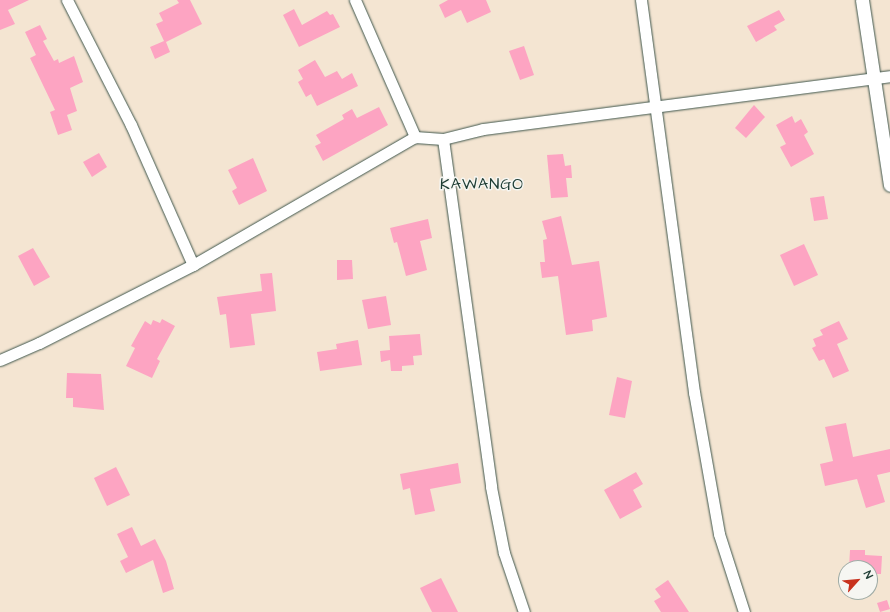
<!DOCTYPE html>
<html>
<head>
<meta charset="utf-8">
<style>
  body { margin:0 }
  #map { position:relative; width:890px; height:612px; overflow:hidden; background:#f4e5d2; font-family:"Architects Daughter",sans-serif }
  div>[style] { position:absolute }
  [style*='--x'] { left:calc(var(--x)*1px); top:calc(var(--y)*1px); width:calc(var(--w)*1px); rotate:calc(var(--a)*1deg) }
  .building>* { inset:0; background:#fda4c2 }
  .roads { filter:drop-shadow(0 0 1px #3f564c) drop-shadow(0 0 1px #3f564c) }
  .minor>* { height:11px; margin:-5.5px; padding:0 5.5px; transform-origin:5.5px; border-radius:5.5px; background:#fff }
  .tertiary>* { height:13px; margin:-6.5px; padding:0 6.5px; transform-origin:6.5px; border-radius:6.5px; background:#fff }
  span { translate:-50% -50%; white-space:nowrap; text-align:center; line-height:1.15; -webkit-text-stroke:3px #f6f6f2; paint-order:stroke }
  .quarter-label { font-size:16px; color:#1f3d34; letter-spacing:1px }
  .north { position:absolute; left:838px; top:560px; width:40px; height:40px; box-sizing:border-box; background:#f6f6f2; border:1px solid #a0aca6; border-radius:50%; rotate:63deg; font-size:11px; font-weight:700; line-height:16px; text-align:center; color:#1f3d34 }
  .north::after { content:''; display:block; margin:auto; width:14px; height:18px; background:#c8321e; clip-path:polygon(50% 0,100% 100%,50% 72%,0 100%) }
</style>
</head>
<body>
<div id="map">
  <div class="building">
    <div style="clip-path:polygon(0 0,29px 0,8px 10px,15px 24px,0 30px)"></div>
    <div style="clip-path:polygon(177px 0,190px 0,202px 24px,166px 42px,170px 52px,155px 59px,150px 47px,164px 41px,156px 24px,163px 21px,159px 13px,179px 3px)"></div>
    <div style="clip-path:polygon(448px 0,486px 0,491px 12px,467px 23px,461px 10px,445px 18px,439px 5px)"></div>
    <div style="clip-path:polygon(294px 9px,302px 25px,327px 11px,330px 15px,333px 14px,340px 27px,299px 47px,283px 15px)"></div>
    <div style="clip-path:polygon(779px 10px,785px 20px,774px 26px,777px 30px,756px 42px,747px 26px)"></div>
    <div style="clip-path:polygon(40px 25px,47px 39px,43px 41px,54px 61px,58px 59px,59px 63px,74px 56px,83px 82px,70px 88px,77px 111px,67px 115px,72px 130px,58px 135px,50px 112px,55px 110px,30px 58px,36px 55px,25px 32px)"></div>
    <div style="clip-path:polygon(524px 46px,534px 75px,520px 80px,509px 51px)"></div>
    <div style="clip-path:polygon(315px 60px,325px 77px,337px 71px,342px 79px,352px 73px,358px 86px,317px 106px,311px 94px,306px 97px,298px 82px,303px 79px,298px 70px)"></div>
    <div style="clip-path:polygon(754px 105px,765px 117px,746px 138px,735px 128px)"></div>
    <div style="clip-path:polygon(379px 107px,388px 125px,323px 161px,315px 146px,321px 143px,316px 135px,344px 119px,342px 115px,352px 109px,357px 118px)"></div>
    <div style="clip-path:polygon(792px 116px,795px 123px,801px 119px,808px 132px,804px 135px,814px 154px,791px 167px,780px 147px,786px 144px,776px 125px)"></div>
    <div style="clip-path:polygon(99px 153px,107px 167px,92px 177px,83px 162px)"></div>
    <div style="clip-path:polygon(563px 154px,565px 166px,571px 165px,572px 178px,566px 178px,568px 197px,551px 198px,547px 155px)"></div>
    <div style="clip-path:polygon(253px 158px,267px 191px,239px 205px,232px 191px,237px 188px,228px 170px)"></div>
    <div style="clip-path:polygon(824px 196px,828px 219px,814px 221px,810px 198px)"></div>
    <div style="clip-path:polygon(561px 216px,572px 265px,599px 261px,607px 317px,592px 320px,593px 331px,566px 335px,558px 276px,542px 278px,540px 262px,545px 262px,543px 240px,547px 239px,542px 221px)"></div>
    <div style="clip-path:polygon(428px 219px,432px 238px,420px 241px,427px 270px,406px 276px,397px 242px,394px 243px,390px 228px)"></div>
    <div style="clip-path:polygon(804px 244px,818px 275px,794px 286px,780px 255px)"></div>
    <div style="clip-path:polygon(33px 248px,50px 277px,34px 286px,18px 256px)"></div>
    <div style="clip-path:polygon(337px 260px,352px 260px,353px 279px,337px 280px)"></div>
    <div style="clip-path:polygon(272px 273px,276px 311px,251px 314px,255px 345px,230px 348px,226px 314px,220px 315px,217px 297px,262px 291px,260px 274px)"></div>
    <div style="clip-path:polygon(386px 296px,391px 325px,368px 329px,362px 300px)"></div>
    <div style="clip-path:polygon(162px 319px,175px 326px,157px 359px,160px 361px,152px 378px,126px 366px,135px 348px,131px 346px,145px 321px,151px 325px,153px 320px,160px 323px)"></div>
    <div style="clip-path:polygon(839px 321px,848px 339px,837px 344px,849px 371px,833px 378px,824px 359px,819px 361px,812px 348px,816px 346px,813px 339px,823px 335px,820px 330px)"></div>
    <div style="clip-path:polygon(420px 334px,422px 355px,413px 356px,414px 365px,402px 366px,402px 371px,391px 371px,390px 360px,381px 362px,380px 351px,390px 350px,389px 336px)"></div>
    <div style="clip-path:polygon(358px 340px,362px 365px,320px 371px,317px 352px,337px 349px,336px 344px)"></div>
    <div style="clip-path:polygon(67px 373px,101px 374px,104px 410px,73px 407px,73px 398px,66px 398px)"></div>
    <div style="clip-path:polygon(617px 377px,632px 381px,625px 418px,609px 415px)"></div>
    <div style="clip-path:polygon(846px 423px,853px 457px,890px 449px,890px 472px,877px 475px,885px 502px,866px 508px,857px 479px,825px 486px,820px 464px,833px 461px,825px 427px)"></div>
    <div style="clip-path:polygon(458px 463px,461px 483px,430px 489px,435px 511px,415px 515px,410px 488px,403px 490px,400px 474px)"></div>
    <div style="clip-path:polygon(116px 467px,130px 495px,107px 506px,94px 478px)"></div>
    <div style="clip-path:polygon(636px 472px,643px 484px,633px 490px,642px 507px,620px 519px,604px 490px)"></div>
    <div style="clip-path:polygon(132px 527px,141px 546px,155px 539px,166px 561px,174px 589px,163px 593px,153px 560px,126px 573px,120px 561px,128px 557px,117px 534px)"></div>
    <div style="clip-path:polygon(850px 550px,865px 550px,865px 555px,882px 556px,881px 574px,870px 574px,870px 568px,849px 568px)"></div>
    <div style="clip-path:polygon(441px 578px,458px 612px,432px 612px,420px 588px)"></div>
    <div style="clip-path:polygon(668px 580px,689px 612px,661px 612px,654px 601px,661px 597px,655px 589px)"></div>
    <div style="clip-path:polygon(887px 600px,890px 609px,880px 612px,877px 603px)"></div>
  </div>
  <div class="roads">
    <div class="minor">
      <div style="--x:67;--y:0;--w:140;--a:62.9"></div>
      <div style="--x:131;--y:125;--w:153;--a:66.1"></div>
      <div style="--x:355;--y:0;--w:150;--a:66.3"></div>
      <div style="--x:641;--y:0;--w:396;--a:82.3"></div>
      <div style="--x:694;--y:392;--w:144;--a:80"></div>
      <div style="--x:719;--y:534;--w:82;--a:72.2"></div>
      <div style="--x:443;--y:139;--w:351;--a:82.1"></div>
      <div style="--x:491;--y:487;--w:67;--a:78.9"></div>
      <div style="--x:504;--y:553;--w:62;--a:71.3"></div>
      <div style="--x:0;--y:360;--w:43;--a:-23.6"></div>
      <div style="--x:39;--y:343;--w:173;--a:-26.9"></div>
      <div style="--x:193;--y:265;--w:256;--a:-30"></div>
      <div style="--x:415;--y:137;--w:28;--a:4"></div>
      <div style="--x:443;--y:139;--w:41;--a:-14"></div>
      <div style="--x:483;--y:129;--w:410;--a:-7.4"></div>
    </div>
    <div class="tertiary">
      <div style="--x:862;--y:0;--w:187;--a:81.4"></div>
    </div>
  </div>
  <div class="quarter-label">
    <span style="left:482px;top:184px">KAWANGO</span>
  </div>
  <div class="north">N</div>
</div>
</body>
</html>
